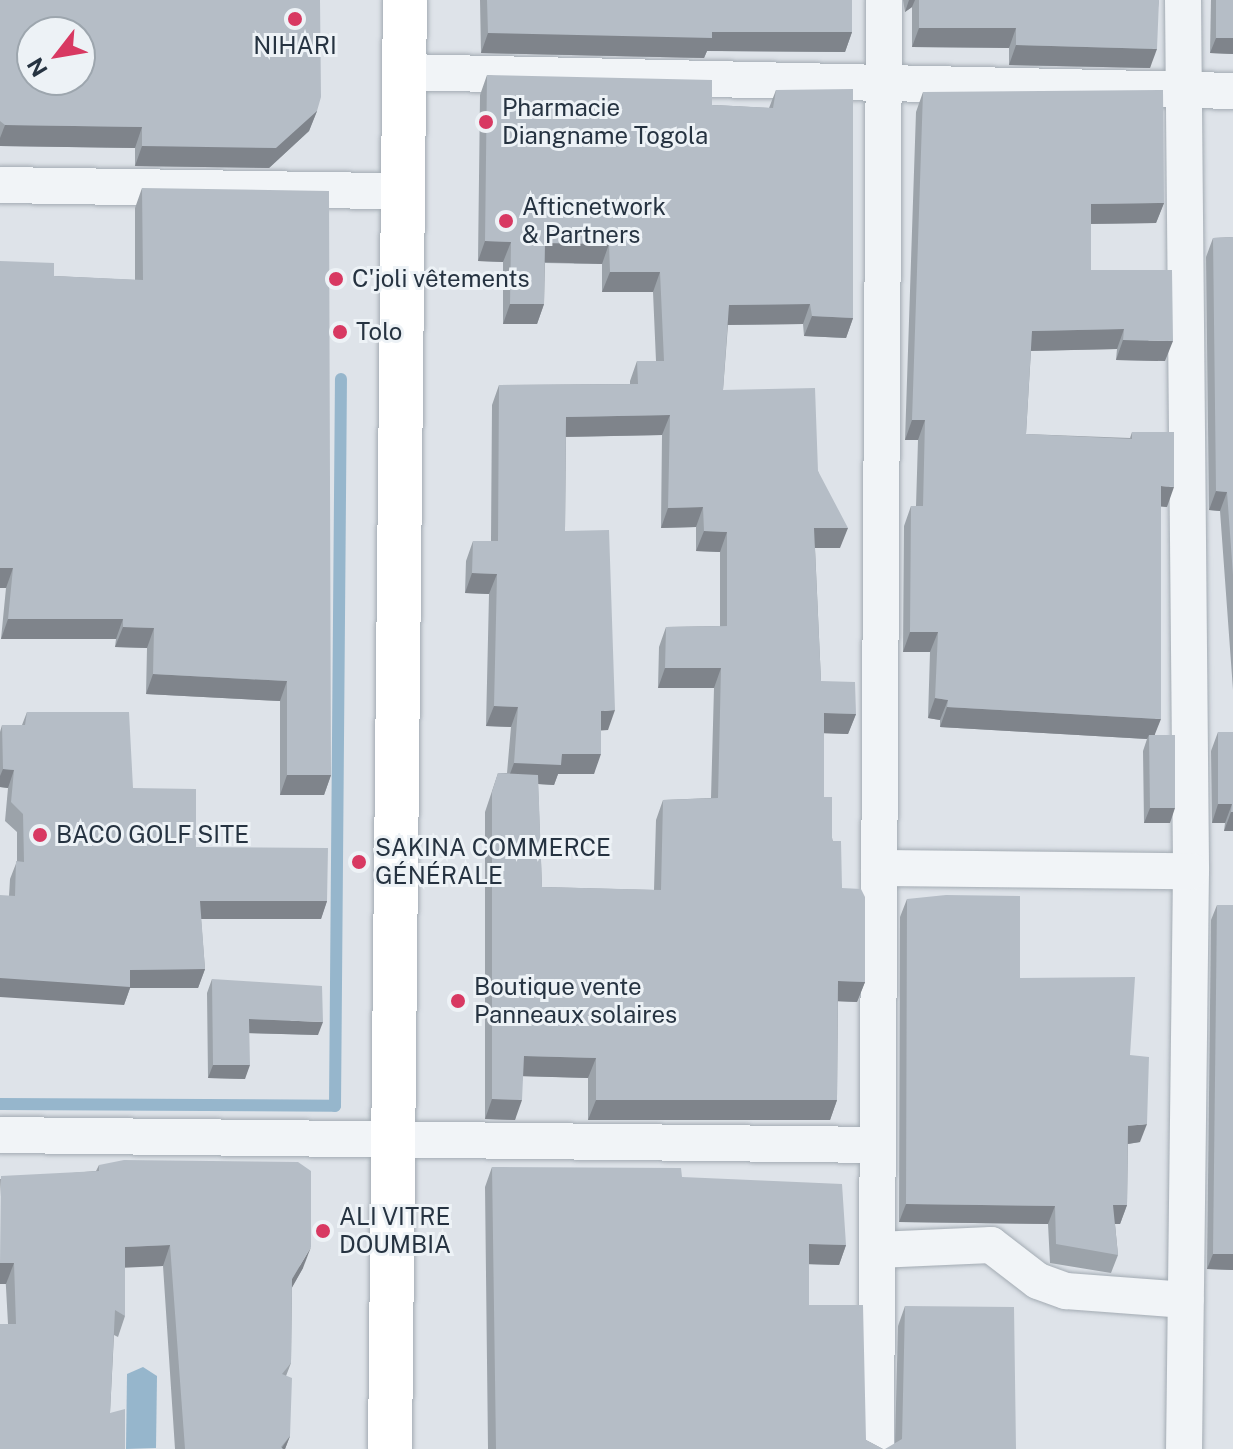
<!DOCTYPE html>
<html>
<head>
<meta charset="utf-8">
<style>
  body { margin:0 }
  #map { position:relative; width:1233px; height:1449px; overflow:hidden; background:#dee3e9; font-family:"Public Sans",sans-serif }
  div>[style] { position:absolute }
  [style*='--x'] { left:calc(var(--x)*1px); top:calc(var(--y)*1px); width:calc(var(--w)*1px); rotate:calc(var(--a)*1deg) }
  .water>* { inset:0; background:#96b6cc }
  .stream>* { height:12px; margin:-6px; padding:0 6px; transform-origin:6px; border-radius:6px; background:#96b6cc }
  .roads { filter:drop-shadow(0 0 2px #a3abb3) drop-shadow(0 0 2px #a3abb3) }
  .minor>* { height:36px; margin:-18px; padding:0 18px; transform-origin:18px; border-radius:18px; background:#f1f4f7 }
  .primary>* { height:44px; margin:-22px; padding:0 22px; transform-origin:22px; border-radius:22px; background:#fff }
  .wall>* { inset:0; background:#9ca3aa }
  .shaded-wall>* { inset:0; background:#7f848b }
  .building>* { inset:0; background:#b5bdc6 }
  .dots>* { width:22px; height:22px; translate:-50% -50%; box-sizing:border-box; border:4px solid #edf2f6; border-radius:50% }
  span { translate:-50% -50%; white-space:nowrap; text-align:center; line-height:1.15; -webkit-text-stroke:6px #edf2f6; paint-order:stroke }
  .poi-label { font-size:24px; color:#263341 }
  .left { translate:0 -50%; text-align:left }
  .north { position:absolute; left:16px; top:16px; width:80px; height:80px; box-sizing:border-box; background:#edf2f6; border:2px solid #9da6ae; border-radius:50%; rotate:239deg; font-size:22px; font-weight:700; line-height:32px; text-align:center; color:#263341 }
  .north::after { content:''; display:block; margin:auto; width:28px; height:36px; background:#d83962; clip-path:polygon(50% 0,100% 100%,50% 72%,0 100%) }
</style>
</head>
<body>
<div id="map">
  <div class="water">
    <div style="clip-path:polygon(143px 1367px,157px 1376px,156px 1448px,126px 1449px,127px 1374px)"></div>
  </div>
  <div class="stream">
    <div style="--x:0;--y:1104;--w:335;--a:0.3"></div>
    <div style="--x:335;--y:1106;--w:727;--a:-89.53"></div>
  </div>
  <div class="roads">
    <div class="minor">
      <div style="--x:1183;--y:0;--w:871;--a:89.47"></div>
      <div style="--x:1191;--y:871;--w:578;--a:90.69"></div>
      <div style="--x:404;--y:72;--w:829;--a:1.31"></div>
      <div style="--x:0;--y:185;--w:403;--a:0.9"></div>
      <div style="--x:879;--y:868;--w:312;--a:0.6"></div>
      <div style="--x:0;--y:1135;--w:877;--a:0.65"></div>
      <div style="--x:877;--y:1250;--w:114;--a:-2.5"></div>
      <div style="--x:991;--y:1245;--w:59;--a:37.5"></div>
      <div style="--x:1038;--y:1281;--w:30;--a:20"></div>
      <div style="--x:1066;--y:1291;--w:120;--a:4.3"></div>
      <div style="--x:876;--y:1449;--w:1449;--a:-89.68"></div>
    </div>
    <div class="primary">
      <div style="--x:390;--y:1449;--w:1449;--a:-89.41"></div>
    </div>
  </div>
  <div class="wall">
    <div style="clip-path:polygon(0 0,317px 111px,309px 131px,269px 168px,135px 166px,135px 148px,0 146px)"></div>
    <div style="clip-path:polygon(480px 0,852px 0,852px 32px,845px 52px,707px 51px,704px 58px,481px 53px)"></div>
    <div style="clip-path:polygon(903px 0,1159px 0,1150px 68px,1009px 65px,1009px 48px,912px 47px,912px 7px,905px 12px)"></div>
    <div style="clip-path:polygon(1211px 0,1233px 0,1233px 54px,1210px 53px)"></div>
    <div style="clip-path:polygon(evenodd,487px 75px,712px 105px,769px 108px,776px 90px,853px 318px,846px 338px,804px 336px,803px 324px,728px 325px,723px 390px,818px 471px,840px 548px,815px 548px,821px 681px,856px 714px,848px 734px,824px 733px,824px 797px,842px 888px,865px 982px,857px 1002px,838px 1001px,837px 1100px,830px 1120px,588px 1120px,588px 1078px,523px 1076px,515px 1120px,485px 1119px,485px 812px,498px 773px,507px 773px,511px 727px,486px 726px,489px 594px,465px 593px,466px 561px,473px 541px,491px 541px,492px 405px,499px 385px,630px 384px,630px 381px,637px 361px,656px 361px,653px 292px,602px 292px,602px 264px,545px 263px,544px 304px,537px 324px,503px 324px,503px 262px,478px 261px,480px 95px,487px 75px,662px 435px,661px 528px,696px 527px,696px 551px,720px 552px,720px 626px,666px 627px,659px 647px,658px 688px,714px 688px,711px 798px,663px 800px,656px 820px,654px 890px,542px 887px,538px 784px,554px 785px,558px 774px,594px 774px,601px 730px,608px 730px,565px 531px,566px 437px,662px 435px)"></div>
    <div style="clip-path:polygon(923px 92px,1164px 203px,1156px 223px,1091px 224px,1091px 270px,1165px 361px,1116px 360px,1117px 349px,1031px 351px,1026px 434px,1130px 438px,1132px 432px,1167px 507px,1161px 506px,1155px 735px,1170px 823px,1144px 823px,1143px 751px,1147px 739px,940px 727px,940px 720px,928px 718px,930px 652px,903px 652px,904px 526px,911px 506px,916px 506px,918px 440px,905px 440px,916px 112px)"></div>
    <div style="clip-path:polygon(142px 188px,331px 775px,324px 795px,280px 795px,280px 701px,146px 694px,147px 648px,115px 647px,116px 639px,1px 639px,6px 588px,0 588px,0 262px,54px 276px,135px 280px,135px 208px)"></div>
    <div style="clip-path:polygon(1233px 237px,1233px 690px,1220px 511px,1209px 510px,1206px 257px,1213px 238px)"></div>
    <div style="clip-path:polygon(27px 712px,133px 788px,196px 847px,327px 901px,321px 919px,201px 919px,205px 969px,198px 988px,130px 988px,124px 1005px,9px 896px,10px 879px,17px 861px,17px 832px,5px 821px,8px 788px,0 787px,0 732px,2px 725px,22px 725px)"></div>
    <div style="clip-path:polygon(1218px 732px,1233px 732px,1233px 831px,1224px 831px,1225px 823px,1212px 823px,1211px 751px)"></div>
    <div style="clip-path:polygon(907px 899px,1130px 1055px,1140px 1142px,1128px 1144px,1127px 1205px,1120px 1224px,1115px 1224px,1118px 1255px,1111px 1273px,1050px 1263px,1048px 1224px,899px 1222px,900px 917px)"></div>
    <div style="clip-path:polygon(1217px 905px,1233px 905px,1233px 1270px,1207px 1269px,1211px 920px)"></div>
    <div style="clip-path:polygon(212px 979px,318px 1035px,249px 1033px,245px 1079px,208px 1078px,207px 993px)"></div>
    <div style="clip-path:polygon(99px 1165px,303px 1268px,292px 1287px,291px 1363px,286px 1376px,290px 1436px,285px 1449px,175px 1449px,163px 1266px,125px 1267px,125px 1316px,118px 1337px,114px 1335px,110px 1413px,125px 1449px,8px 1324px,0 1179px,96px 1171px)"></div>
    <div style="clip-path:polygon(492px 1167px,682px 1177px,846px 1245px,839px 1265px,809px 1264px,809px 1305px,866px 1440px,883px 1449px,488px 1449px,485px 1187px)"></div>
    <div style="clip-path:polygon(905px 1306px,1016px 1449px,895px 1443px,898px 1326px)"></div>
  </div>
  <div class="shaded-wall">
    <div style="clip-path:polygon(909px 0,915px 0,912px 7px,905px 12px)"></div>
    <div style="clip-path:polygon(919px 28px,1016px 28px,1009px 48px,912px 47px)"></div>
    <div style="clip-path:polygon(712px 32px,852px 32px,845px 52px,707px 51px,704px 58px,481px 53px,488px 33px)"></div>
    <div style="clip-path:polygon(1216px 38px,1233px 38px,1233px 54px,1210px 53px)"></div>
    <div style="clip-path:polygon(1016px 45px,1157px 49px,1150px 68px,1009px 65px)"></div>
    <div style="clip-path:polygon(317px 111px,309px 131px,269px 168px,135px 166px,142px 146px)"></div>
    <div style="clip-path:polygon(5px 125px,142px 127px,135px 148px,0 146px,0 138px)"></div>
    <div style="clip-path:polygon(1164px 203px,1156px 223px,1084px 224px,1091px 204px)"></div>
    <div style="clip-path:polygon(485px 241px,511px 242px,503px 262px,478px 261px)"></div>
    <div style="clip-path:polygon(545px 243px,609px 244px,602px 264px,538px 262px)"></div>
    <div style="clip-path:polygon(610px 272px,660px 272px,653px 292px,602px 292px)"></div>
    <div style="clip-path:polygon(510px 304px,544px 304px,537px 324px,503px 324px)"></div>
    <div style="clip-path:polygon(810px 304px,803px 324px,722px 325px,729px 305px)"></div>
    <div style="clip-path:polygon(812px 316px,853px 318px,846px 338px,804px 336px)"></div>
    <div style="clip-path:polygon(1124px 329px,1117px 349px,1025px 351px,1032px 331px)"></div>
    <div style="clip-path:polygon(1123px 340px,1173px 341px,1165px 361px,1116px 360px)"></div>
    <div style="clip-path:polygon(670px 415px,662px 435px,559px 437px,566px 417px)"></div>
    <div style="clip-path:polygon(912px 420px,925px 420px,918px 440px,905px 440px)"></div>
    <div style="clip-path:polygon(1161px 486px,1174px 487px,1167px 507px,1153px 506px)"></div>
    <div style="clip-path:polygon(1216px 491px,1227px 492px,1220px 511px,1209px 510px)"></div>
    <div style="clip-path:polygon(703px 507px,696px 527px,661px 528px,668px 508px)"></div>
    <div style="clip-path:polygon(814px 528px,848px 528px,840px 548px,807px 548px)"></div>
    <div style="clip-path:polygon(704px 531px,727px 532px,720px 552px,696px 551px)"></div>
    <div style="clip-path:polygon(0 568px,13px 568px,6px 588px,0 588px)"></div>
    <div style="clip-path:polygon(472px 573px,497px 574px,489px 594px,465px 593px)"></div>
    <div style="clip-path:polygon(8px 619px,123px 619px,116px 639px,1px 639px)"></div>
    <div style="clip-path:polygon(123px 627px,154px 628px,147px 648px,115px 647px)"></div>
    <div style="clip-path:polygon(910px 632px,938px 632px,930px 652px,903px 652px)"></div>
    <div style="clip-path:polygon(665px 668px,721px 668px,714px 688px,658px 688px)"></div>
    <div style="clip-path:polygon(153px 674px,287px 681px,280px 701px,146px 694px)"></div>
    <div style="clip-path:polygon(935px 698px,948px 700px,940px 720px,928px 718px)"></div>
    <div style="clip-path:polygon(494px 706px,518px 707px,511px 727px,486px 726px)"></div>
    <div style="clip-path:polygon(947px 707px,1161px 719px,1153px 739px,1149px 735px,1147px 739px,940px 727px)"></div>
    <div style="clip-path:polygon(615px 710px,608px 730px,594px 731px,601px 711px)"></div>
    <div style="clip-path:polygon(824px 713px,856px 714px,848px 734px,817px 733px)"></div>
    <div style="clip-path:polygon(562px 754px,601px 754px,594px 774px,558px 774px,554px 785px,507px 782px,514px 763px)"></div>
    <div style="clip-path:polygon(3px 769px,14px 770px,8px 788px,0 787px,0 776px)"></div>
    <div style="clip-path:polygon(287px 775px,331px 775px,324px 795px,280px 795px)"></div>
    <div style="clip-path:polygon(1218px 804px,1232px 804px,1225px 823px,1212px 823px)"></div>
    <div style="clip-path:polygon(1150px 808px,1175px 808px,1170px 823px,1144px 823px)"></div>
    <div style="clip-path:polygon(1231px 812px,1233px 812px,1233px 831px,1224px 831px)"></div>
    <div style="clip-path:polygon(200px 901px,327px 901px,321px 919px,193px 919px)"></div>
    <div style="clip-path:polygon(205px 969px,198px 988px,130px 988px,124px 1005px,0 997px,0 978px,130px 970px)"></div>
    <div style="clip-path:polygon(838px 981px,865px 982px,857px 1002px,831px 1001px)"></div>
    <div style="clip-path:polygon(249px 1019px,323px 1022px,318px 1035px,244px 1033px)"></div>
    <div style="clip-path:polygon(524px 1056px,596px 1058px,588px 1078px,516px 1076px)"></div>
    <div style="clip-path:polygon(213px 1065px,250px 1065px,245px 1079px,208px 1078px)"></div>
    <div style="clip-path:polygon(492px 1099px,522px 1100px,515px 1120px,485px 1119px)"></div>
    <div style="clip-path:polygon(596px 1100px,837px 1100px,830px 1120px,588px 1120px)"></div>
    <div style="clip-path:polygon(1147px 1124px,1140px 1142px,1121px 1145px,1128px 1126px)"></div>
    <div style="clip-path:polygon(906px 1204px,1055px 1206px,1048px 1224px,899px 1222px)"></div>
    <div style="clip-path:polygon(1113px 1205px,1127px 1205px,1120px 1224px,1106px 1224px)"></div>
    <div style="clip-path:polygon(809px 1244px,846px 1245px,839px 1265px,802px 1264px)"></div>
    <div style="clip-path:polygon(170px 1245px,163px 1266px,118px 1268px,125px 1247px)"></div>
    <div style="clip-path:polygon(311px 1247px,303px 1268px,285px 1300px,292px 1279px)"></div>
    <div style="clip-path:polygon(1213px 1254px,1233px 1254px,1233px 1270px,1207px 1269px)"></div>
    <div style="clip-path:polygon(0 1263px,14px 1263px,6px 1284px,0 1284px)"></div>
    <div style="clip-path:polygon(290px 1436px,285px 1449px,281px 1449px)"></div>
  </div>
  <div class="building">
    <div style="clip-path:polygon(evenodd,0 0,320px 0,321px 97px,317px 111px,276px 148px,142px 146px,142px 127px,5px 125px,0 121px,0 0,32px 32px,80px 32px,80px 80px,32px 80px,32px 32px)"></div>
    <div style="clip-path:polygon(487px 0,852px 0,852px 32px,712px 32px,712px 38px,488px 33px)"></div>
    <div style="clip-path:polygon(919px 0,1159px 0,1157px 49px,1016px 45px,1016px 28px,919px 28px)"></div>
    <div style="clip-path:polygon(1216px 0,1233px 0,1233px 38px,1216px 38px)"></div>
    <div style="clip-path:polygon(487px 75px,712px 80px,712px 105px,773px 108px,776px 90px,853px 89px,853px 318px,812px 316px,810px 304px,729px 305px,723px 390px,815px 388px,818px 471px,848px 528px,814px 528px,821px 681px,855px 682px,856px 714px,824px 713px,824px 797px,832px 797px,832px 841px,841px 841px,842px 888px,861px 889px,865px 897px,865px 982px,838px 981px,837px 1100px,596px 1100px,596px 1058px,524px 1056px,522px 1100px,492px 1099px,492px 792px,498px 773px,538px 775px,542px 887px,661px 890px,663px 800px,718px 798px,721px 668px,665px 668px,666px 627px,727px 626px,727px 532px,704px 531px,703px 507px,668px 508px,670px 415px,566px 417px,565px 531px,609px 530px,615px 710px,601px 711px,601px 754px,562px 754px,561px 765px,514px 763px,518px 707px,494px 706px,497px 574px,472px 573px,473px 541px,498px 541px,499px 385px,638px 384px,637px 361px,664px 361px,660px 272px,610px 272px,609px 244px,545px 243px,544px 304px,510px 304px,511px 242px,485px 241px)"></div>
    <div style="clip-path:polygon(1163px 90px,1164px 203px,1091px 204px,1091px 270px,1172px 270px,1173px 341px,1123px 340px,1124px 329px,1032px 331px,1026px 434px,1132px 439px,1132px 432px,1174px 432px,1174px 487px,1161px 486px,1161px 719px,947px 707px,948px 700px,935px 698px,938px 632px,910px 632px,911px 506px,923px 506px,925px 420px,912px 420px,923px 92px)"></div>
    <div style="clip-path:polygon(142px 188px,329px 191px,331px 775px,287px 775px,287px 681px,153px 674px,154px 628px,123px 627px,123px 619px,8px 619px,13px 568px,0 568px,0 261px,54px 263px,54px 276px,143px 280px)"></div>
    <div style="clip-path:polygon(1233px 237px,1233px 575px,1227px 492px,1216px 491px,1213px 238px)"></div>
    <div style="clip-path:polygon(27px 712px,129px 712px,133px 788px,196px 789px,196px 847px,328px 848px,327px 901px,200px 901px,205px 969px,130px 970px,130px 987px,0 978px,0 895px,15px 896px,16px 861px,24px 862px,23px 814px,11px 802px,14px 770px,3px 769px,2px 725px,25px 725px)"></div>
    <div style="clip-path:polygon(1218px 732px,1233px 732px,1233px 812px,1231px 812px,1232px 804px,1218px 804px)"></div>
    <div style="clip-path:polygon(1149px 735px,1175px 735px,1175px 808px,1150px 808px)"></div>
    <div style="clip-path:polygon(946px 895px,1020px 896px,1020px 978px,1135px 977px,1130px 1055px,1149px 1057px,1147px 1124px,1128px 1126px,1127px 1205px,1113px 1205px,1118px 1255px,1056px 1244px,1055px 1206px,906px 1204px,907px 899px)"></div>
    <div style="clip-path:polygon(1217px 905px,1233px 905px,1233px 1254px,1213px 1254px)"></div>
    <div style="clip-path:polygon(212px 979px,322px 986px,323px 1022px,249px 1019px,250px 1065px,213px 1065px)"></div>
    <div style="clip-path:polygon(124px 1160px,298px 1162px,311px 1171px,311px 1247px,292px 1279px,291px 1363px,282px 1374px,292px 1378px,290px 1436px,281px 1447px,283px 1449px,185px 1449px,170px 1245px,125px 1247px,125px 1316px,115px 1310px,110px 1413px,125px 1409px,125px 1449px,0 1449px,0 1324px,16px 1324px,14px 1263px,0 1263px,1px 1176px,99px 1171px,99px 1165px)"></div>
    <div style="clip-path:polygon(492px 1167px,681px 1168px,682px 1177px,842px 1184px,846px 1245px,809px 1244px,809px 1305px,863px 1305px,866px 1440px,883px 1449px,496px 1449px)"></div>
    <div style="clip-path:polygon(905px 1306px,1014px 1307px,1016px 1449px,885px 1449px,902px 1439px)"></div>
  </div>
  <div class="dots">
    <div style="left:295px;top:19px;background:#d83962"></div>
    <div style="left:486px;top:122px;background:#d83962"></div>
    <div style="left:506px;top:221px;background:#d83962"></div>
    <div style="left:336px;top:279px;background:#d83962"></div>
    <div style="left:340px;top:332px;background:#d83962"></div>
    <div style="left:40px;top:835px;background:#d83962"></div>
    <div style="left:359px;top:862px;background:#d83962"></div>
    <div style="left:458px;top:1001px;background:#d83962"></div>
    <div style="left:323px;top:1231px;background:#d83962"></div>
  </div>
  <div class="poi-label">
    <span style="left:295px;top:46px">NIHARI</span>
    <span class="left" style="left:502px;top:122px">Pharmacie<br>Diangname Togola</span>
    <span class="left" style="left:522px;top:221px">Afticnetwork<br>&amp; Partners</span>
    <span class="left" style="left:352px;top:279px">C'joli vêtements</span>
    <span class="left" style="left:356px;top:332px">Tolo</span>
    <span class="left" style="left:56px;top:835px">BACO GOLF SITE</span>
    <span class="left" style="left:375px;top:862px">SAKINA COMMERCE<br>GÉNÉRALE</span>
    <span class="left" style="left:474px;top:1001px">Boutique vente<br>Panneaux solaires</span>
    <span class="left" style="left:339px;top:1231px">ALI VITRE<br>DOUMBIA</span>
  </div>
  <div class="north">N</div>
</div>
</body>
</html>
